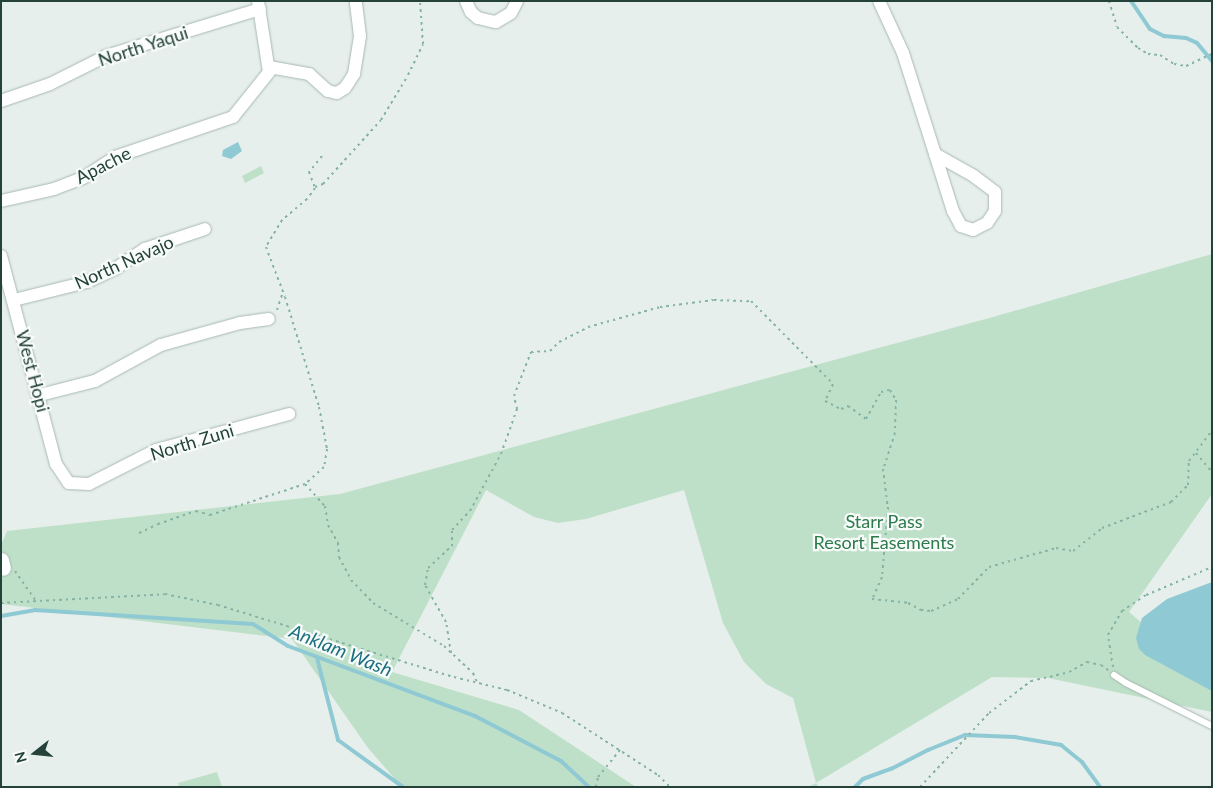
<!DOCTYPE html>
<html>
<head>
<meta charset="utf-8">
<style>
  body { margin:0 }
  #map { position:relative; width:1213px; height:788px; overflow:hidden; background:#e6efeb; font-family:Lato,sans-serif }
  div>[style] { position:absolute }
  [style*='--x'] { left:calc(var(--x)*1px); top:calc(var(--y)*1px); width:calc(var(--w)*1px); rotate:calc(var(--a)*1deg) }
  .green>* { inset:0; background:#bfe0c8 }
  .water>* { inset:0; background:#8ec9d4 }
  .stream>* { height:4px; margin:-2px; padding:0 2px; transform-origin:2px; border-radius:2px; background:#8ec9d4 }
  .path>* { height:2px; margin-top:-1px; transform-origin:0; background:repeating-linear-gradient(90deg,#86b3a5 0 2.5px,transparent 0 6.5px) }
  .roads { filter:drop-shadow(0 0 1px #a8b8b2) drop-shadow(0 0 1px #a8b8b2) }
  .lane>* { height:6px; margin:-3px; padding:0 3px; transform-origin:3px; border-radius:3px; background:#fff }
  .street>* { height:12px; margin:-6px; padding:0 6px; transform-origin:6px; border-radius:6px; background:#fff }
  .secondary>* { height:15px; margin:-7.5px; padding:0 7.5px; transform-origin:7.5px; border-radius:7.5px; background:#fff }
  span { translate:-50% -50%; white-space:nowrap; text-align:center; line-height:1.15; -webkit-text-stroke:4.5px #f7fbf9; paint-order:stroke }
  .street-label { font-size:18px; color:#24423a }
  .park-label { font-size:18px; color:#2d7a4b }
  .water-label { font-size:19px; color:#1c6f80; font-style:italic }
  .frame { position:absolute; inset:0; border:2px solid #24423a; pointer-events:none }
  .north { position:absolute; left:10px; top:728px; width:50px; height:50px; -webkit-text-stroke:4px #f7fbf9; paint-order:stroke; rotate:254deg; font-size:14px; font-weight:700; line-height:20px; text-align:center; color:#24423a }
  .north::after { content:''; display:block; margin:auto; width:18px; height:22px; background:#24423a; clip-path:polygon(50% 0,100% 100%,50% 72%,0 100%) }
</style>
</head>
<body>
<div id="map">
  <div class="green">
    <div style="clip-path:polygon(261px 166px,264px 173px,245px 183px,242px 176px)"></div>
    <div style="clip-path:polygon(1212px 254px,1212px 494px,1129px 612px,1212px 683px,1212px 712px,1048px 678px,992px 677px,816px 783px,819px 787px,808px 787px,816px 783px,793px 698px,766px 684px,744px 662px,723px 623px,684px 490px,586px 519px,558px 523px,534px 517px,486px 490px,392px 672px,519px 710px,636px 787px,402px 787px,368px 748px,292px 639px,1px 604px,1px 545px,7px 531px,340px 494px,993px 317px)"></div>
    <div style="clip-path:polygon(217px 772px,222px 787px,179px 787px,178px 783px)"></div>
  </div>
  <div class="water">
    <div style="clip-path:polygon(238px 142px,242px 151px,231px 159px,222px 156px,223px 150px)"></div>
    <div style="clip-path:polygon(1212px 582px,1212px 691px,1145px 655px,1139px 649px,1136px 638px,1142px 618px,1167px 599px)"></div>
  </div>
  <div class="stream">
    <div style="--x:1131;--y:1;--w:34;--a:56"></div>
    <div style="--x:1150;--y:29;--w:16;--a:27"></div>
    <div style="--x:1164;--y:36;--w:22;--a:5"></div>
    <div style="--x:1186;--y:38;--w:12;--a:24"></div>
    <div style="--x:1197;--y:43;--w:23;--a:50"></div>
    <div style="--x:1;--y:616;--w:35;--a:-10"></div>
    <div style="--x:35;--y:610;--w:218;--a:3.7"></div>
    <div style="--x:253;--y:624;--w:41;--a:32.2"></div>
    <div style="--x:288;--y:646;--w:200;--a:20.5"></div>
    <div style="--x:475;--y:716;--w:97;--a:27.6"></div>
    <div style="--x:561;--y:761;--w:38;--a:43"></div>
    <div style="--x:317;--y:658;--w:85;--a:75.6"></div>
    <div style="--x:338;--y:740;--w:80;--a:35.9"></div>
    <div style="--x:855;--y:787;--w:11;--a:-45"></div>
    <div style="--x:863;--y:779;--w:30;--a:-20"></div>
    <div style="--x:891;--y:769;--w:42;--a:-27.2"></div>
    <div style="--x:928;--y:750;--w:40;--a:-22"></div>
    <div style="--x:965;--y:735;--w:50;--a:2.3"></div>
    <div style="--x:1015;--y:737;--w:47;--a:9.9"></div>
    <div style="--x:1061;--y:745;--w:27;--a:39"></div>
    <div style="--x:1082;--y:762;--w:31;--a:54"></div>
  </div>
  <div class="path">
    <div style="--x:1109;--y:1;--w:27;--a:73"></div>
    <div style="--x:1117;--y:27;--w:30;--a:45"></div>
    <div style="--x:1138;--y:48;--w:12;--a:31"></div>
    <div style="--x:1148;--y:54;--w:12;--a:5"></div>
    <div style="--x:1160;--y:55;--w:17;--a:33"></div>
    <div style="--x:1174;--y:64;--w:12;--a:9"></div>
    <div style="--x:1186;--y:66;--w:29;--a:-25"></div>
    <div style="--x:322;--y:156;--w:21;--a:129"></div>
    <div style="--x:309;--y:172;--w:17;--a:69"></div>
    <div style="--x:315;--y:188;--w:14;--a:126"></div>
    <div style="--x:307;--y:199;--w:33;--a:140"></div>
    <div style="--x:282;--y:220;--w:31;--a:121"></div>
    <div style="--x:266;--y:247;--w:53;--a:69.2"></div>
    <div style="--x:285;--y:297;--w:115;--a:72.8"></div>
    <div style="--x:319;--y:407;--w:43;--a:79.2"></div>
    <div style="--x:327;--y:449;--w:18;--a:99"></div>
    <div style="--x:324;--y:467;--w:25;--a:138"></div>
    <div style="--x:305;--y:484;--w:30;--a:48"></div>
    <div style="--x:325;--y:506;--w:19;--a:81"></div>
    <div style="--x:328;--y:525;--w:21;--a:61"></div>
    <div style="--x:338;--y:543;--w:14;--a:86"></div>
    <div style="--x:339;--y:557;--w:26;--a:62"></div>
    <div style="--x:351;--y:580;--w:32;--a:46"></div>
    <div style="--x:373;--y:603;--w:83;--a:31.2"></div>
    <div style="--x:444;--y:646;--w:40;--a:43"></div>
    <div style="--x:473;--y:673;--w:10;--a:66"></div>
    <div style="--x:315;--y:187;--w:9;--a:-21"></div>
    <div style="--x:323;--y:184;--w:86;--a:-47.8"></div>
    <div style="--x:381;--y:120;--w:52;--a:-59"></div>
    <div style="--x:408;--y:75;--w:34;--a:-64"></div>
    <div style="--x:423;--y:44;--w:43;--a:-94"></div>
    <div style="--x:277;--y:310;--w:20;--a:-72"></div>
    <div style="--x:1196;--y:453;--w:25;--a:50"></div>
    <div style="--x:139;--y:533;--w:21;--a:-25"></div>
    <div style="--x:158;--y:524;--w:40;--a:-18.9"></div>
    <div style="--x:196;--y:511;--w:15;--a:16"></div>
    <div style="--x:210;--y:515;--w:100;--a:-18.1"></div>
    <div style="--x:15;--y:571;--w:38;--a:55"></div>
    <div style="--x:1;--y:603;--w:164;--a:-3.1"></div>
    <div style="--x:165;--y:594;--w:54;--a:11.7"></div>
    <div style="--x:218;--y:605;--w:247;--a:17"></div>
    <div style="--x:454;--y:677;--w:55;--a:13.8"></div>
    <div style="--x:507;--y:690;--w:60;--a:22.7"></div>
    <div style="--x:562;--y:713;--w:114;--a:32.9"></div>
    <div style="--x:658;--y:775;--w:17;--a:45"></div>
    <div style="--x:451;--y:653;--w:31;--a:-99"></div>
    <div style="--x:446;--y:622;--w:43;--a:-119.6"></div>
    <div style="--x:425;--y:585;--w:17;--a:-80"></div>
    <div style="--x:428;--y:568;--w:33;--a:-43"></div>
    <div style="--x:452;--y:546;--w:16;--a:-90"></div>
    <div style="--x:452;--y:530;--w:26;--a:-47"></div>
    <div style="--x:470;--y:511;--w:65;--a:-61.5"></div>
    <div style="--x:501;--y:454;--w:48;--a:-70.4"></div>
    <div style="--x:517;--y:409;--w:13;--a:-103"></div>
    <div style="--x:514;--y:396;--w:47;--a:-68.9"></div>
    <div style="--x:531;--y:352;--w:19;--a:-3"></div>
    <div style="--x:550;--y:351;--w:13;--a:-45"></div>
    <div style="--x:559;--y:342;--w:33;--a:-27"></div>
    <div style="--x:588;--y:327;--w:75;--a:-15.5"></div>
    <div style="--x:660;--y:307;--w:54;--a:-7.4"></div>
    <div style="--x:714;--y:300;--w:37;--a:2"></div>
    <div style="--x:751;--y:301;--w:117;--a:45.3"></div>
    <div style="--x:833;--y:384;--w:19;--a:115"></div>
    <div style="--x:825;--y:401;--w:18;--a:27"></div>
    <div style="--x:841;--y:409;--w:8;--a:-23"></div>
    <div style="--x:848;--y:406;--w:22;--a:36"></div>
    <div style="--x:866;--y:419;--w:31;--a:-61"></div>
    <div style="--x:881;--y:392;--w:9;--a:-13"></div>
    <div style="--x:890;--y:390;--w:12;--a:59"></div>
    <div style="--x:896;--y:400;--w:33;--a:92"></div>
    <div style="--x:895;--y:433;--w:38;--a:108"></div>
    <div style="--x:883;--y:469;--w:38;--a:83"></div>
    <div style="--x:888;--y:507;--w:70;--a:94.9"></div>
    <div style="--x:882;--y:577;--w:24;--a:114"></div>
    <div style="--x:872;--y:599;--w:36;--a:6"></div>
    <div style="--x:908;--y:603;--w:15;--a:28"></div>
    <div style="--x:921;--y:610;--w:10;--a:6"></div>
    <div style="--x:931;--y:611;--w:30;--a:-24"></div>
    <div style="--x:958;--y:599;--w:45;--a:-45.9"></div>
    <div style="--x:989;--y:567;--w:70;--a:-15.8"></div>
    <div style="--x:1056;--y:548;--w:17;--a:10"></div>
    <div style="--x:1073;--y:551;--w:37;--a:-38"></div>
    <div style="--x:1102;--y:528;--w:74;--a:-20.6"></div>
    <div style="--x:1171;--y:502;--w:24;--a:-45"></div>
    <div style="--x:1188;--y:485;--w:24;--a:-88"></div>
    <div style="--x:1189;--y:461;--w:38;--a:-53"></div>
    <div style="--x:1113;--y:667;--w:32;--a:-99"></div>
    <div style="--x:1108;--y:635;--w:28;--a:-60"></div>
    <div style="--x:1122;--y:611;--w:29;--a:-34"></div>
    <div style="--x:1146;--y:595;--w:72;--a:-23"></div>
    <div style="--x:596;--y:787;--w:10;--a:-79"></div>
    <div style="--x:598;--y:777;--w:35;--a:-51"></div>
    <div style="--x:920;--y:787;--w:101;--a:-47"></div>
    <div style="--x:989;--y:713;--w:53;--a:-37.3"></div>
    <div style="--x:1031;--y:681;--w:39;--a:-13"></div>
    <div style="--x:1069;--y:672;--w:21;--a:-29"></div>
    <div style="--x:1087;--y:662;--w:14;--a:12"></div>
    <div style="--x:1101;--y:665;--w:9;--a:36"></div>
  </div>
  <div class="roads">
    <div class="lane">
      <div style="--x:1114;--y:675;--w:14;--a:34"></div>
      <div style="--x:1126;--y:683;--w:96;--a:26.6"></div>
    </div>
    <div class="street">
      <div style="--x:466;--y:1;--w:12;--a:66"></div>
      <div style="--x:471;--y:12;--w:9;--a:41"></div>
      <div style="--x:478;--y:18;--w:18;--a:13"></div>
      <div style="--x:496;--y:22;--w:17;--a:-31"></div>
      <div style="--x:511;--y:13;--w:13;--a:-63"></div>
      <div style="--x:879;--y:1;--w:57;--a:65.2"></div>
      <div style="--x:903;--y:53;--w:106;--a:72.4"></div>
      <div style="--x:935;--y:154;--w:60;--a:72.5"></div>
      <div style="--x:953;--y:211;--w:17;--a:62"></div>
      <div style="--x:961;--y:226;--w:13;--a:18"></div>
      <div style="--x:973;--y:230;--w:16;--a:-27"></div>
      <div style="--x:987;--y:223;--w:14;--a:-56"></div>
      <div style="--x:995;--y:211;--w:19;--a:-90"></div>
      <div style="--x:995;--y:192;--w:26;--a:-143"></div>
      <div style="--x:974;--y:176;--w:45;--a:-150.6"></div>
      <div style="--x:269;--y:67;--w:41;--a:9.9"></div>
      <div style="--x:309;--y:74;--w:25;--a:42"></div>
      <div style="--x:328;--y:91;--w:9;--a:13"></div>
      <div style="--x:337;--y:93;--w:9;--a:-32"></div>
      <div style="--x:345;--y:88;--w:17;--a:-57"></div>
      <div style="--x:354;--y:74;--w:38;--a:-81"></div>
      <div style="--x:360;--y:36;--w:35;--a:-97"></div>
      <div style="--x:1;--y:101;--w:52;--a:-19.1"></div>
      <div style="--x:50;--y:84;--w:63;--a:-26.6"></div>
      <div style="--x:106;--y:56;--w:161;--a:-17"></div>
      <div style="--x:1;--y:201;--w:54;--a:-12.8"></div>
      <div style="--x:54;--y:189;--w:31;--a:-21"></div>
      <div style="--x:83;--y:178;--w:38;--a:-33"></div>
      <div style="--x:115;--y:157;--w:125;--a:-18.7"></div>
      <div style="--x:233;--y:117;--w:58;--a:-51.3"></div>
      <div style="--x:269;--y:72;--w:72;--a:-98.8"></div>
      <div style="--x:1;--y:256;--w:215;--a:75.2"></div>
      <div style="--x:56;--y:464;--w:23;--a:56"></div>
      <div style="--x:69;--y:483;--w:20;--a:3"></div>
      <div style="--x:89;--y:484;--w:75;--a:-26.9"></div>
      <div style="--x:156;--y:450;--w:138;--a:-15.1"></div>
      <div style="--x:14;--y:300;--w:75;--a:-13.9"></div>
      <div style="--x:87;--y:282;--w:31;--a:-25"></div>
      <div style="--x:115;--y:269;--w:36;--a:-34"></div>
      <div style="--x:145;--y:249;--w:63;--a:-18.4"></div>
      <div style="--x:40;--y:395;--w:57;--a:-14.3"></div>
      <div style="--x:95;--y:381;--w:75;--a:-28.6"></div>
      <div style="--x:161;--y:345;--w:82;--a:-15.6"></div>
      <div style="--x:240;--y:323;--w:29;--a:-8"></div>
    </div>
    <div class="secondary">
      <div style="--x:1;--y:560;--w:8;--a:76"></div>
    </div>
  </div>
  <div class="street-label">
    <span style="left:143px;top:46px;rotate:-18deg">North Yaqui</span>
    <span style="left:103px;top:165px;rotate:-27deg">Apache</span>
    <span style="left:124px;top:262px;rotate:-24deg">North Navajo</span>
    <span style="left:33px;top:371px;rotate:75deg">West Hopi</span>
    <span style="left:192px;top:442px;rotate:-17deg">North Zuni</span>
  </div>
  <div class="park-label">
    <span style="left:884px;top:532px">Starr Pass<br>Resort Easements</span>
  </div>
  <div class="water-label">
    <span style="left:341px;top:650px;rotate:22deg">Anklam Wash</span>
  </div>
  <div class="frame"></div>
  <div class="north">N</div>
</div>
</body>
</html>
